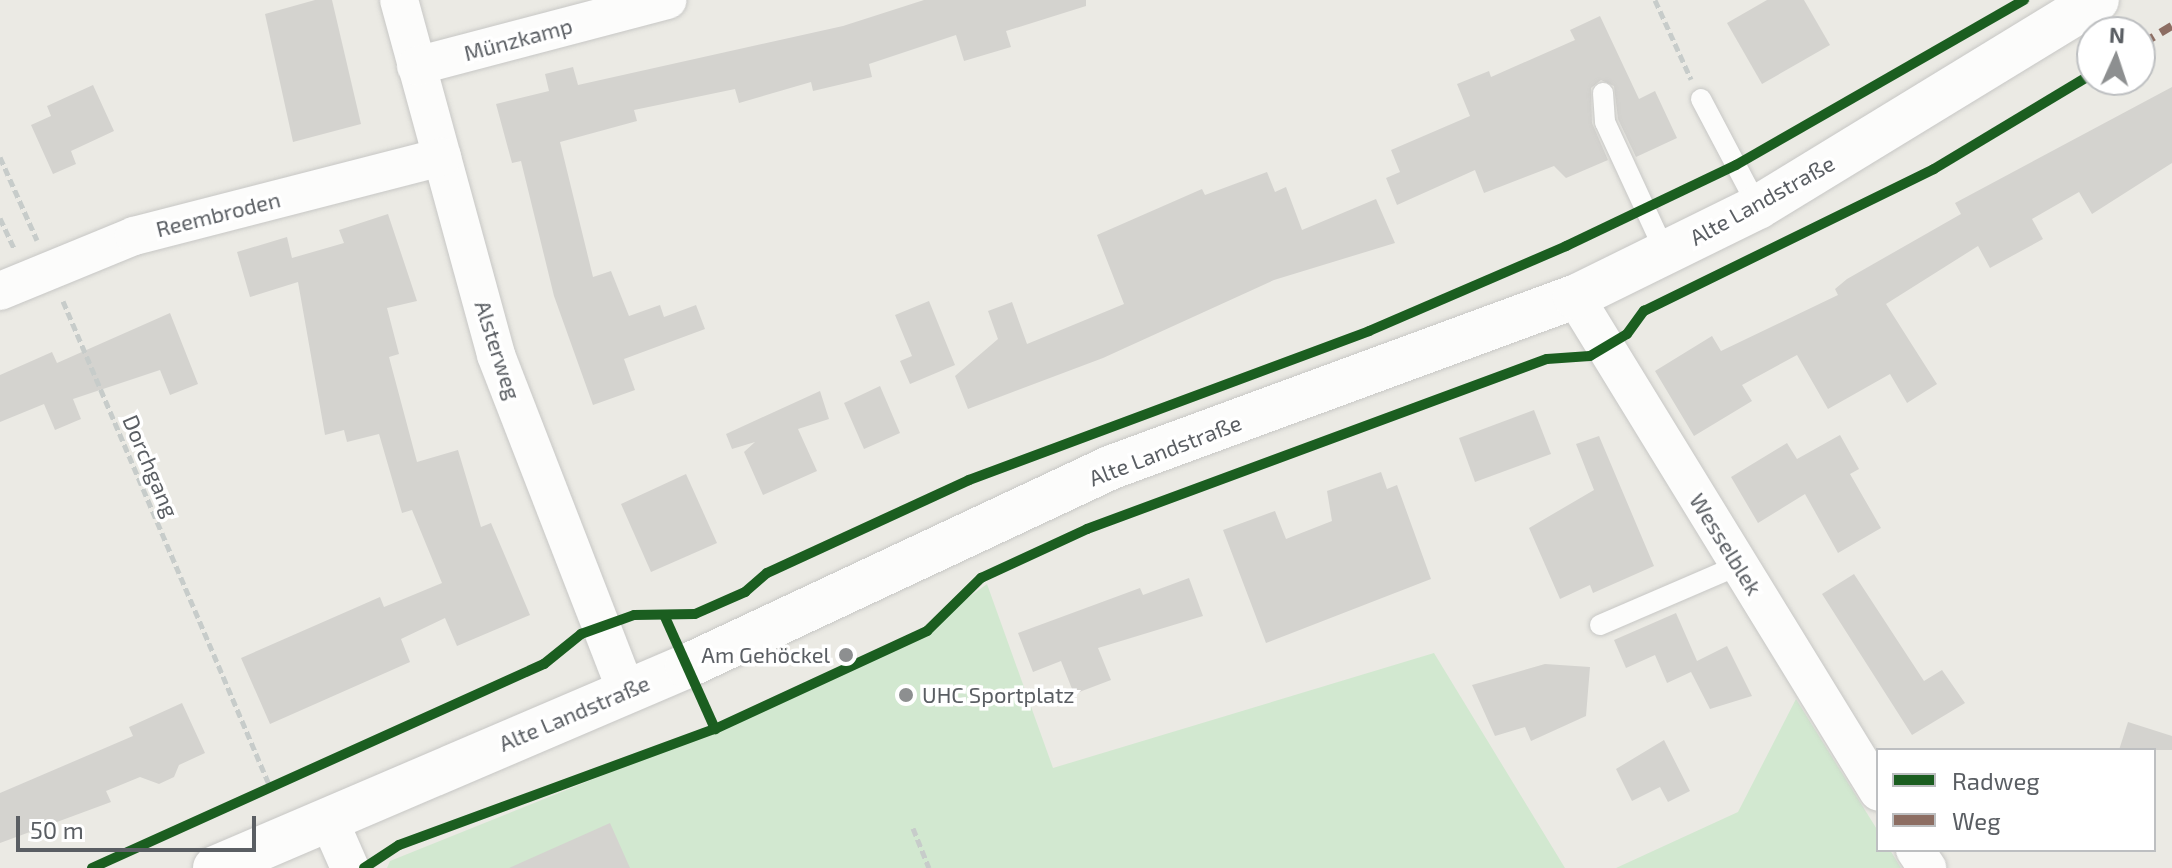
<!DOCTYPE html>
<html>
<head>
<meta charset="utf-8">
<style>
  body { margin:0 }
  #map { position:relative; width:2172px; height:868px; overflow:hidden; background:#ebeae4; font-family:"Exo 2",sans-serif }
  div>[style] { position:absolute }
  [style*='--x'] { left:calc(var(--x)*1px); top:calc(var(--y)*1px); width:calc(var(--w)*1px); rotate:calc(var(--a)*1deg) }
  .green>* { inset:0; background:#d2e8d0 }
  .building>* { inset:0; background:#d4d3cf }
  .path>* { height:5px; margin-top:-2.5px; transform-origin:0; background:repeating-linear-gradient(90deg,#c7ccca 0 8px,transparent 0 12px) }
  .roads { filter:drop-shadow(0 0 2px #c7c7c5) drop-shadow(0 0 2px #c7c7c5) }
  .lane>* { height:20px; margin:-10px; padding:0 10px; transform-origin:10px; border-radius:10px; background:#fcfcfb }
  .street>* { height:38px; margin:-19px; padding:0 19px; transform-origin:19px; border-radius:19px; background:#fcfcfb }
  .secondary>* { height:44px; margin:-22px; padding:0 22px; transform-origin:22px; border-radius:22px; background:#fcfcfb }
  .quiet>* { height:8px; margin-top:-4px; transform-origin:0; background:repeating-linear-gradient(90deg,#8d6e63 0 16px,transparent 0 24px) }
  .cycleway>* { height:10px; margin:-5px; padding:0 5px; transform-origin:5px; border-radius:5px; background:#1b5e20 }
  .dots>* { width:22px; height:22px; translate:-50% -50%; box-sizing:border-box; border:4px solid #fff; border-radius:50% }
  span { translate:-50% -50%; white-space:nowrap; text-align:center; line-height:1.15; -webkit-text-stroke:7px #fff; paint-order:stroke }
  .street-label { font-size:22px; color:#5a5e63 }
  .poi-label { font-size:22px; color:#5a5e63 }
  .right { translate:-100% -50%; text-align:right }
  .left { translate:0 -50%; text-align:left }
  .legend { position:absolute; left:1876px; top:748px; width:280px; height:104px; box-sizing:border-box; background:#fff; border:2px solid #bdbfc1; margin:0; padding:10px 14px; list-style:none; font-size:24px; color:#5a5e63 }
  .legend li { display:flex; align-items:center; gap:16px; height:40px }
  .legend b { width:40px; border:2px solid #bdbfc1 }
  .north { position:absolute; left:2076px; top:16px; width:80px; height:80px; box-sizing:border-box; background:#fff; border:2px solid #bdbfc1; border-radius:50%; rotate:3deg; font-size:22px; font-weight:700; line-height:32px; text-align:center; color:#5a5e63 }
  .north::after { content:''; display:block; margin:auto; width:28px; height:36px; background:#8d8f90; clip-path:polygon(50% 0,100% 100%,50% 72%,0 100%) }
  .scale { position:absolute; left:16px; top:816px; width:240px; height:36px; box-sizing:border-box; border:4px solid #5a5e63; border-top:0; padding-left:10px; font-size:24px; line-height:28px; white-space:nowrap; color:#5a5e63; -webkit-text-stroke:6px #fff; paint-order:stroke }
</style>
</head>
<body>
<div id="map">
  <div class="green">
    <div style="clip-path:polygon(987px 584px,1053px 768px,1434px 653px,1565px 868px,387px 868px,390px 861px,698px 737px,926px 628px)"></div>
    <div style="clip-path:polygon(1796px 699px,1878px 831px,1878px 850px,1890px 850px,1901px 868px,1616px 868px,1738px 812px)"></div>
  </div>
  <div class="building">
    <div style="clip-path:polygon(315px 0,332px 0,361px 124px,293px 142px,265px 14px)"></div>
    <div style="clip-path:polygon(924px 0,1086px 0,1086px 6px,1006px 31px,1011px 47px,964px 61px,956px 35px,869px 64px,872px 77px,813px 91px,811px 82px,739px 103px,735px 89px,634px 110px,637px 121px,560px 142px,593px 277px,611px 271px,629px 316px,660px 305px,664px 317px,696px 305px,705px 329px,624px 359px,635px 390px,593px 405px,554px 296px,521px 161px,512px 163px,496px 104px,549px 91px,545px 74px,573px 67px,578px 85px,843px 26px)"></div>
    <div style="clip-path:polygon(1767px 0,1804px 0,1830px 45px,1762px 84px,1727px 23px)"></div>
    <div style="clip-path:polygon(1600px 16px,1639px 99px,1655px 91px,1677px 138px,1636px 157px,1618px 119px,1614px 86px,1601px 80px,1591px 88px,1592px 123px,1608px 160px,1566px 178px,1554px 166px,1484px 193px,1475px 170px,1397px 205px,1386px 178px,1400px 172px,1391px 150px,1470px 116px,1457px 84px,1489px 71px,1491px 77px,1575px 40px,1570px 30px)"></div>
    <div style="clip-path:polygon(93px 85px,114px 131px,71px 151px,76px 164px,53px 174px,31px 125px,51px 116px,47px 106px)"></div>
    <div style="clip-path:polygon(2172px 87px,2172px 163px,2092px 214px,2079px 192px,2032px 219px,2043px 239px,1990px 268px,1978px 246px,1886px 304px,1937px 384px,1907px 403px,1890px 374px,1828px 409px,1797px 355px,1742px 385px,1752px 401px,1694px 436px,1655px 371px,1712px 336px,1721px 351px,1838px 295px,1835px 289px,1847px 279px,1961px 214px,1955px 203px)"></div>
    <div style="clip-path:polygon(1267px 172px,1275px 192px,1286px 187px,1302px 230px,1376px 199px,1395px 243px,1274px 280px,1103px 358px,968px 409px,955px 376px,998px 339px,988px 311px,1012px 302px,1027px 344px,1124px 304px,1097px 235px,1202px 189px,1205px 195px)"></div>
    <div style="clip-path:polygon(388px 214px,417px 301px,387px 308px,399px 354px,389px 357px,417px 462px,458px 450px,481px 527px,491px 523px,530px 615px,457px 646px,445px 618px,401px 639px,410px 662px,270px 724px,241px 658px,380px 597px,384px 607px,442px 583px,412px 510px,402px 513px,379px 434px,347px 442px,344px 430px,325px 435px,298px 282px,250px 297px,237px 252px,287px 237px,292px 258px,344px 243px,339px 230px)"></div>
    <div style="clip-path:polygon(929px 301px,955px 365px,910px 384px,900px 361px,912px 356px,895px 315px)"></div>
    <div style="clip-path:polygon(170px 313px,198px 384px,170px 395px,160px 370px,73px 399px,81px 419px,55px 430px,44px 404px,0 422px,0 375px,52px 352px,57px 363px)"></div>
    <div style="clip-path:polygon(880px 386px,900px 433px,864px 449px,844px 403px)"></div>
    <div style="clip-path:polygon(820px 391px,829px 419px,798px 429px,817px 471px,763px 495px,744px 452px,755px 442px,732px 449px,726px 434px)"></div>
    <div style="clip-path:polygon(1534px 410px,1551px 454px,1475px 482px,1459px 438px)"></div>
    <div style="clip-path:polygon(1840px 435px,1859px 469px,1850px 474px,1881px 528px,1838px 553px,1805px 494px,1758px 523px,1731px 477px,1787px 443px,1797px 459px)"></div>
    <div style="clip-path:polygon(1599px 436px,1654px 566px,1593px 593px,1590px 585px,1560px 599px,1529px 528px,1594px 490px,1576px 444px)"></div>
    <div style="clip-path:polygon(1381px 472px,1387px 489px,1397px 485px,1431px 579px,1266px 643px,1223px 530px,1275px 511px,1286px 539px,1332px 521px,1327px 491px)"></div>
    <div style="clip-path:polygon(686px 474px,717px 543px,651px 572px,621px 504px)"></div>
    <div style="clip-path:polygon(1854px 574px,1924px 681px,1942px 670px,1965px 703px,1912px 735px,1822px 594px)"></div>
    <div style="clip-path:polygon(1189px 578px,1203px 616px,1098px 648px,1111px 680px,1074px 694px,1061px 661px,1033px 672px,1018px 633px,1140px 588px,1143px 595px)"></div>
    <div style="clip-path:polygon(1676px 613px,1697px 661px,1727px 646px,1752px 696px,1710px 709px,1691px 672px,1667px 683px,1655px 655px,1626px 668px,1614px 640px)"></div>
    <div style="clip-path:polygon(1545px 664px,1590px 667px,1586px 716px,1531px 741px,1525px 727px,1495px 736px,1472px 685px)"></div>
    <div style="clip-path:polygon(182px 703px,205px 753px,179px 765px,174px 777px,159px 784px,140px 777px,106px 791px,111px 802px,0 843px,0 793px,133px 736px,129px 727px)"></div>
    <div style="clip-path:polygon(2128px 722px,2172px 736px,2172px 750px,2119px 750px)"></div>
    <div style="clip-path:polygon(1664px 740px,1690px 791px,1668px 802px,1660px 787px,1632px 801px,1616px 769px)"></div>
    <div style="clip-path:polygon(610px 823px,630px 868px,509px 868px)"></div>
  </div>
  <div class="path">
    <div style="--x:1655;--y:0;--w:87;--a:65.5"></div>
    <div style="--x:0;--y:157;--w:91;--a:66"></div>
    <div style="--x:0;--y:218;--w:35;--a:65"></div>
    <div style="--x:63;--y:301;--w:530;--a:66.91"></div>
    <div style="--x:913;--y:828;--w:43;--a:68.2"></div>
  </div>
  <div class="roads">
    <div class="lane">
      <div style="--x:1603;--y:93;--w:29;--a:86"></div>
      <div style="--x:1605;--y:122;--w:143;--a:65.2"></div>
      <div style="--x:1701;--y:99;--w:122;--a:62.2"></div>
      <div style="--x:1600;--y:625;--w:151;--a:-23.3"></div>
    </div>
    <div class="street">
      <div style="--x:399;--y:0;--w:368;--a:74.7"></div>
      <div style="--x:496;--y:355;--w:360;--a:68.8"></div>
      <div style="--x:416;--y:66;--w:260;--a:-14.7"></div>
      <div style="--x:0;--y:291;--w:145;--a:-22.3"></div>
      <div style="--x:134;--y:236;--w:318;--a:-14.4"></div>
      <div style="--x:1575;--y:297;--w:580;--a:58.48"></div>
      <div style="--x:328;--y:818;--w:55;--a:66.3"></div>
      <div style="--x:1915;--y:850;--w:22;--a:56"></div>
    </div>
    <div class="secondary">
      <div style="--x:215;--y:868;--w:513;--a:-23.17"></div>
      <div style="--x:687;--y:666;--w:469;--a:-25.1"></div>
      <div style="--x:1112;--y:467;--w:493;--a:-20.2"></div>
      <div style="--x:1575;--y:297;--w:204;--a:-26.2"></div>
      <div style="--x:1758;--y:207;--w:397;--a:-31.4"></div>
    </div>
  </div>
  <div class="quiet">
    <div style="--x:2140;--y:45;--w:37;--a:-31"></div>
  </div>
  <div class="cycleway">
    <div style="--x:665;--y:617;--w:123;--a:65.9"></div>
    <div style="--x:92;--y:868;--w:496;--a:-24.3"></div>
    <div style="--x:544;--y:664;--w:48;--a:-39"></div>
    <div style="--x:581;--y:634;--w:56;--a:-19.7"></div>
    <div style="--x:634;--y:615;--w:61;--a:-0.9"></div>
    <div style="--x:695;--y:614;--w:55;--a:-23.7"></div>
    <div style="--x:745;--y:592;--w:29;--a:-41"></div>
    <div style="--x:767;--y:573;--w:222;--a:-24.7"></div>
    <div style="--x:969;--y:480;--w:427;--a:-20.4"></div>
    <div style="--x:1369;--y:331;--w:215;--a:-23.3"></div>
    <div style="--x:1566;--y:246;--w:188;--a:-25.5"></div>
    <div style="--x:1736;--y:165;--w:332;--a:-29.8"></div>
    <div style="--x:364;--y:868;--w:42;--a:-33.3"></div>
    <div style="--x:399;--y:845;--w:337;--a:-20.2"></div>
    <div style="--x:715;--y:729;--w:234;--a:-24.8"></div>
    <div style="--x:927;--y:631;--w:76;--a:-44.5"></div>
    <div style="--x:981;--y:578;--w:117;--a:-24.8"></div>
    <div style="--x:1087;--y:529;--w:490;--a:-20.3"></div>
    <div style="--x:1547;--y:359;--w:43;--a:-4"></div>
    <div style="--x:1590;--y:356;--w:43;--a:-30.7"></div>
    <div style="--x:1627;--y:334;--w:29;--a:-54"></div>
    <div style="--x:1644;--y:311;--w:323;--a:-26.1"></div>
    <div style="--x:1934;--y:169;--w:184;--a:-31"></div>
  </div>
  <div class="dots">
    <div style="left:846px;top:655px;background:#8d8f90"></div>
    <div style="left:906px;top:695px;background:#8d8f90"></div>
  </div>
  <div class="street-label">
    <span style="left:518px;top:39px;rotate:-15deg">Münzkamp</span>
    <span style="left:1762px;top:200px;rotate:-29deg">Alte Landstraße</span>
    <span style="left:218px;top:214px;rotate:-14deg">Reembroden</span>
    <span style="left:498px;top:350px;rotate:72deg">Alsterweg</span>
    <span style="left:1165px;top:450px;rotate:-21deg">Alte Landstraße</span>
    <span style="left:151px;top:466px;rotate:67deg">Dorchgang</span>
    <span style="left:1726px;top:544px;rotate:58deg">Wesselblek</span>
    <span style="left:574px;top:713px;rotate:-23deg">Alte Landstraße</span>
  </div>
  <div class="poi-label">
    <span class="right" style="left:830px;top:655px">Am Gehöckel</span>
    <span class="left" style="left:922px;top:695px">UHC Sportplatz</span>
  </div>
  <ul class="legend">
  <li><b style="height:10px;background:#1b5e20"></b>Radweg</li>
  <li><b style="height:10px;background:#8d6e63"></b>Weg</li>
  </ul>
  <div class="north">N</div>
  <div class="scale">50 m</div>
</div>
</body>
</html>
